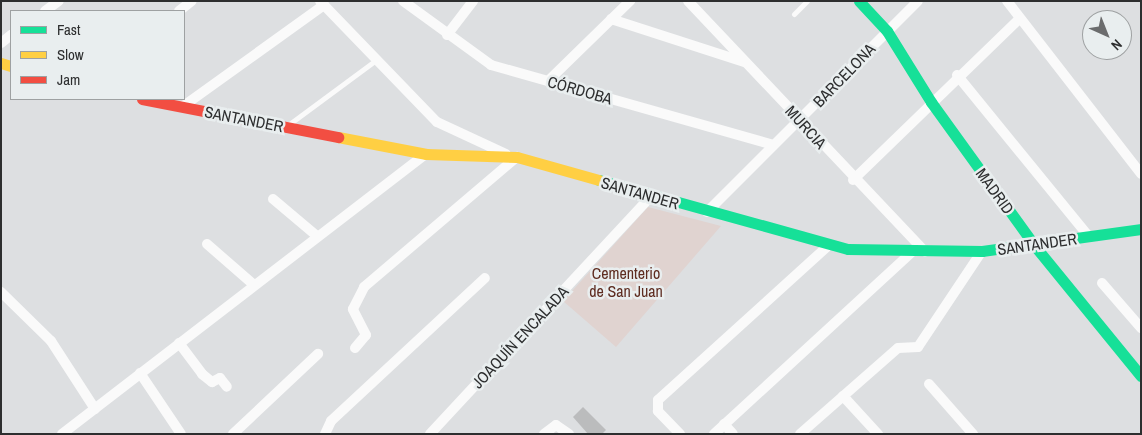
<!DOCTYPE html>
<html>
<head>
<meta charset="utf-8">
<style>
  body { margin:0 }
  #map { position:relative; width:1142px; height:435px; overflow:hidden; background:#dddfe1; font-family:"Archivo Narrow",sans-serif }
  div>[style] { position:absolute }
  [style*='--x'] { left:calc(var(--x)*1px); top:calc(var(--y)*1px); width:calc(var(--w)*1px); rotate:calc(var(--a)*1deg) }
  .green>* { inset:0; background:#e0d3d0 }
  .building>* { inset:0; background:#bbbcbd }
  .lane>* { height:5px; margin:-2.5px; padding:0 2.5px; transform-origin:2.5px; border-radius:2.5px; background:#fafafa }
  .street>* { height:10px; margin:-5px; padding:0 5px; transform-origin:5px; border-radius:5px; background:#fafafa }
  .fast>* { height:11px; margin:-5.5px; padding:0 5.5px; transform-origin:5.5px; border-radius:5.5px; background:#16e098 }
  .slow>* { height:11px; margin:-5.5px; padding:0 5.5px; transform-origin:5.5px; border-radius:5.5px; background:#ffcf43 }
  .jam>* { height:11px; margin:-5.5px; padding:0 5.5px; transform-origin:5.5px; border-radius:5.5px; background:#f24e42 }
  span { translate:-50% -50%; white-space:nowrap; text-align:center; line-height:1.15; -webkit-text-stroke:5px #e9eeef; paint-order:stroke }
  .street-label { font-size:16px; color:#2d2e2f }
  .park-label { font-size:16px; color:#5e2c20 }
  .frame { position:absolute; inset:0; border:2px solid #2d2e2f; pointer-events:none }
  .legend { position:absolute; left:10px; top:10px; width:175px; height:90px; box-sizing:border-box; background:#e9eeef; border:1px solid #9ea1a2; margin:0; padding:6px 9px; list-style:none; font-size:15px; color:#2d2e2f }
  .legend li { display:flex; align-items:center; gap:10px; height:25px }
  .legend b { width:25px; border:1px solid #9ea1a2 }
  .north { position:absolute; left:1082px; top:10px; width:50px; height:50px; box-sizing:border-box; background:#e9eeef; border:1px solid #9ea1a2; border-radius:50%; rotate:136deg; font-size:14px; font-weight:700; line-height:20px; text-align:center; color:#2d2e2f }
  .north::after { content:''; display:block; margin:auto; width:18px; height:22px; background:#6b6c6d; clip-path:polygon(50% 0,100% 100%,50% 72%,0 100%) }
</style>
</head>
<body>
<div id="map">
  <div class="green">
    <div style="clip-path:polygon(648px 207px,721px 226px,616px 347px,563px 301px)"></div>
  </div>
  <div class="building">
    <div style="clip-path:polygon(583px 407px,606px 430px,602px 434px,588px 434px,573px 417px)"></div>
  </div>
  <div class="lane">
    <div style="--x:794;--y:14;--w:18;--a:-45"></div>
    <div style="--x:288;--y:125;--w:109;--a:-36.5"></div>
  </div>
  <div class="street">
    <div style="--x:320;--y:1;--w:168;--a:46"></div>
    <div style="--x:437;--y:122;--w:76;--a:24.9"></div>
    <div style="--x:403;--y:1;--w:109;--a:36"></div>
    <div style="--x:491;--y:65;--w:293;--a:15.8"></div>
    <div style="--x:688;--y:1;--w:345;--a:46.6"></div>
    <div style="--x:1007;--y:1;--w:219;--a:52.2"></div>
    <div style="--x:45;--y:11;--w:17;--a:-36"></div>
    <div style="--x:179;--y:11;--w:16;--a:-38"></div>
    <div style="--x:611;--y:19;--w:140;--a:17.9"></div>
    <div style="--x:447;--y:35;--w:43;--a:-52.6"></div>
    <div style="--x:1;--y:43;--w:13;--a:-39"></div>
    <div style="--x:957;--y:75;--w:209;--a:50.8"></div>
    <div style="--x:548;--y:81;--w:115;--a:-44.3"></div>
    <div style="--x:182;--y:107;--w:175;--a:-35.7"></div>
    <div style="--x:853;--y:180;--w:231;--a:-44.1"></div>
    <div style="--x:273;--y:199;--w:57;--a:40.1"></div>
    <div style="--x:707;--y:212;--w:298;--a:-45"></div>
    <div style="--x:207;--y:244;--w:62;--a:41.1"></div>
    <div style="--x:1102;--y:283;--w:60;--a:49.1"></div>
    <div style="--x:1;--y:292;--w:70;--a:44.4"></div>
    <div style="--x:51;--y:341;--w:81;--a:57.1"></div>
    <div style="--x:179;--y:343;--w:39;--a:53"></div>
    <div style="--x:202;--y:374;--w:13;--a:39"></div>
    <div style="--x:212;--y:382;--w:9;--a:-27"></div>
    <div style="--x:220;--y:378;--w:11;--a:52"></div>
    <div style="--x:355;--y:348;--w:17;--a:-50"></div>
    <div style="--x:366;--y:335;--w:29;--a:-117"></div>
    <div style="--x:353;--y:309;--w:25;--a:-63"></div>
    <div style="--x:364;--y:287;--w:201;--a:-40.4"></div>
    <div style="--x:140;--y:373;--w:73;--a:56.1"></div>
    <div style="--x:929;--y:384;--w:67;--a:48.7"></div>
    <div style="--x:843;--y:396;--w:52;--a:47.4"></div>
    <div style="--x:724;--y:424;--w:13;--a:48"></div>
    <div style="--x:62;--y:434;--w:459;--a:-37.6"></div>
    <div style="--x:233;--y:434;--w:117;--a:-43.3"></div>
    <div style="--x:325;--y:434;--w:14;--a:-65"></div>
    <div style="--x:331;--y:421;--w:210;--a:-42.9"></div>
    <div style="--x:430;--y:434;--w:323;--a:-47.1"></div>
    <div style="--x:544;--y:434;--w:15;--a:-37"></div>
    <div style="--x:556;--y:425;--w:16;--a:35"></div>
    <div style="--x:680;--y:434;--w:32;--a:-134"></div>
    <div style="--x:658;--y:411;--w:11;--a:-90"></div>
    <div style="--x:658;--y:400;--w:231;--a:-42.2"></div>
    <div style="--x:714;--y:434;--w:268;--a:-42.6"></div>
    <div style="--x:800;--y:434;--w:130;--a:-41.3"></div>
    <div style="--x:898;--y:348;--w:20;--a:-3"></div>
    <div style="--x:918;--y:347;--w:115;--a:-56.3"></div>
  </div>
  <div class="fast">
    <div style="--x:859;--y:1;--w:41;--a:47"></div>
    <div style="--x:887;--y:31;--w:84;--a:58.2"></div>
    <div style="--x:931;--y:102;--w:176;--a:54.2"></div>
    <div style="--x:1034;--y:245;--w:169;--a:50.8"></div>
    <div style="--x:599;--y:180;--w:258;--a:15.5"></div>
    <div style="--x:848;--y:249;--w:134;--a:0.9"></div>
    <div style="--x:982;--y:251;--w:161;--a:-7.9"></div>
  </div>
  <div class="slow">
    <div style="--x:1;--y:63;--w:10;--a:17"></div>
    <div style="--x:338;--y:137;--w:90;--a:10.9"></div>
    <div style="--x:426;--y:154;--w:91;--a:1.9"></div>
    <div style="--x:517;--y:157;--w:85;--a:15.7"></div>
  </div>
  <div class="jam">
    <div style="--x:142;--y:99;--w:200;--a:11"></div>
  </div>
  <div class="street-label">
    <span style="left:844px;top:75px;rotate:-46deg">BARCELONA</span>
    <span style="left:580px;top:90px;rotate:16deg">CÓRDOBA</span>
    <span style="left:244px;top:119px;rotate:11deg">SANTANDER</span>
    <span style="left:806px;top:127px;rotate:48deg">MURCIA</span>
    <span style="left:995px;top:191px;rotate:54deg">MADRID</span>
    <span style="left:640px;top:193px;rotate:16deg">SANTANDER</span>
    <span style="left:1037px;top:244px;rotate:-8deg">SANTANDER</span>
    <span style="left:520px;top:337px;rotate:-47deg">JOAQUÍN ENCALADA</span>
  </div>
  <div class="park-label">
    <span style="left:626px;top:282px">Cementerio<br>de San Juan</span>
  </div>
  <div class="frame"></div>
  <ul class="legend">
  <li><b style="height:6px;background:#16e098"></b>Fast</li>
  <li><b style="height:6px;background:#ffcf43"></b>Slow</li>
  <li><b style="height:6px;background:#f24e42"></b>Jam</li>
  </ul>
  <div class="north">N</div>
</div>
</body>
</html>
